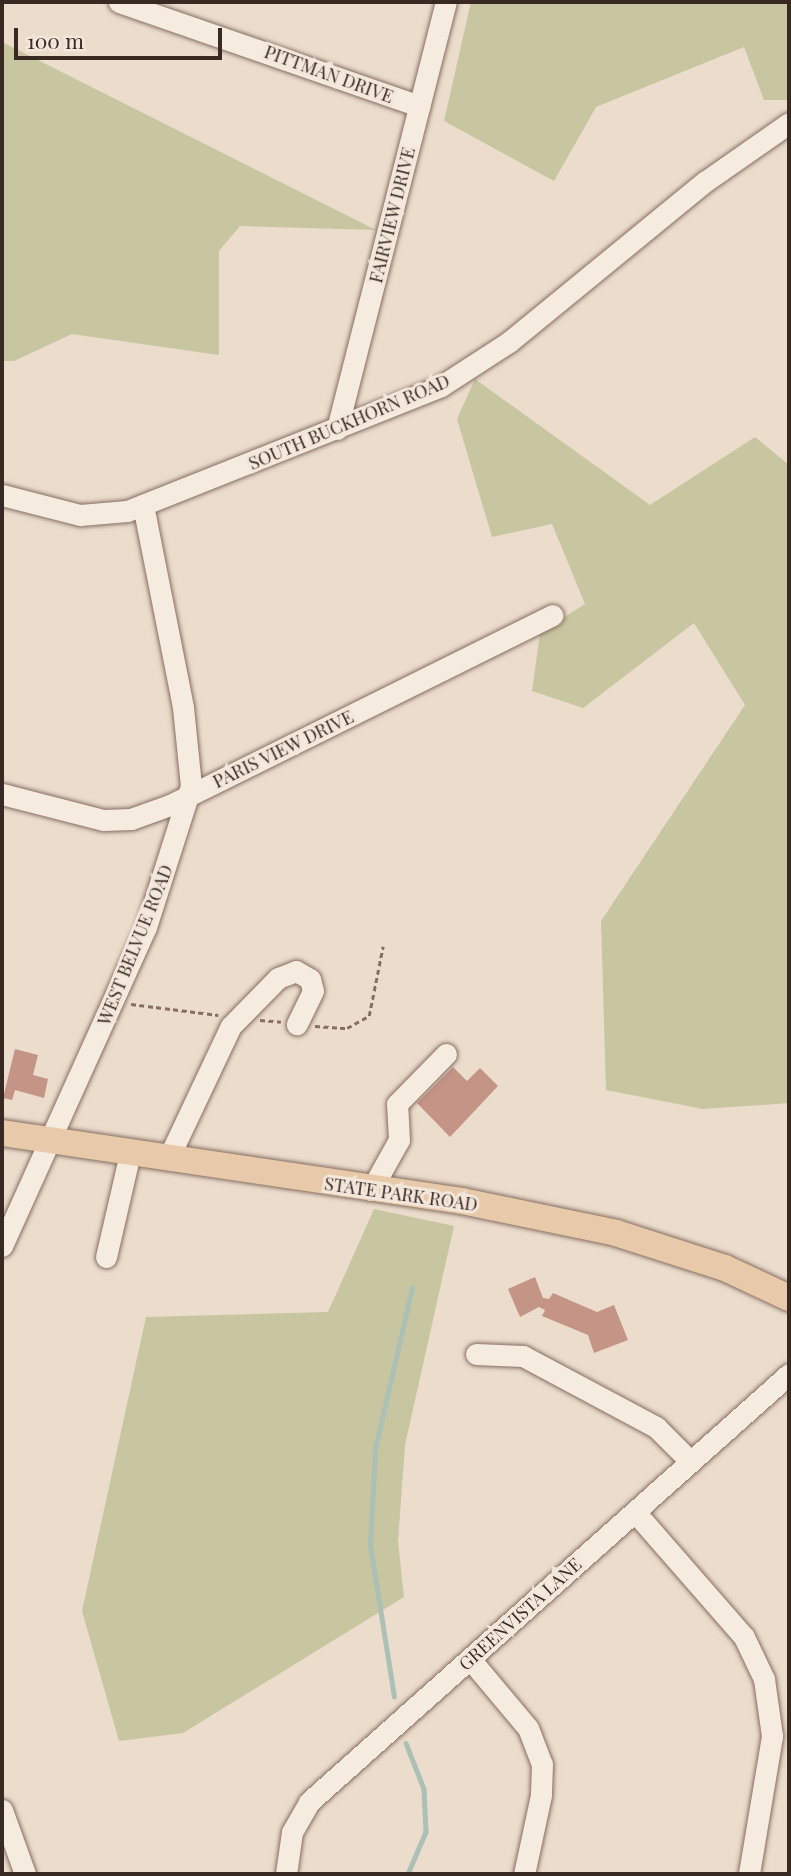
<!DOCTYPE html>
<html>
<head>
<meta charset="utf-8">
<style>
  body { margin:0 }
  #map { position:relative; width:791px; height:1876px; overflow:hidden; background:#ebdccc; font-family:"Playfair Display",serif }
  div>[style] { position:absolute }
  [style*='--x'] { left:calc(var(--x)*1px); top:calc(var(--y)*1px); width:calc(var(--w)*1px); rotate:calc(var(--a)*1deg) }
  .green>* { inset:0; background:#c8c5a1 }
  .stream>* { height:4.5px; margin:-2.25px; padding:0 2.25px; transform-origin:2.25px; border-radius:2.25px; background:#acc0b6 }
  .building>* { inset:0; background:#c49486 }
  .path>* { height:2.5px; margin-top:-1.25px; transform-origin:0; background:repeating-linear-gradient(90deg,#866e62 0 5px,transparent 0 8.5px) }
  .roads { filter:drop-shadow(0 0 2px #866e62) drop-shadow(0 0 2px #866e62) }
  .minor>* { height:21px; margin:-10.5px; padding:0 10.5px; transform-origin:10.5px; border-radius:10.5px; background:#f6ebdf }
  .major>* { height:26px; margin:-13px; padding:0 13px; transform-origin:13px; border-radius:13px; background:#e8c9a9 }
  span { translate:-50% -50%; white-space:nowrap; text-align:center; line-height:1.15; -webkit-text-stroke:6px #f3e7db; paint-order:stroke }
  .street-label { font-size:18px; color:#392923 }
  .frame { position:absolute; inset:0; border:4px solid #392923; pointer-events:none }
  .scale { position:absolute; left:14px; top:28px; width:208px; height:32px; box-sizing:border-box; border:4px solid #392923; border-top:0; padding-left:9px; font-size:21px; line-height:24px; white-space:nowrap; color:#392923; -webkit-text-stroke:5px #f3e7db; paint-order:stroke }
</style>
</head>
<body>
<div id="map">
  <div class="green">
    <div style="clip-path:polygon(471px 2px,789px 2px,789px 100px,764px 100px,744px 47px,596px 107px,554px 181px,444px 121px)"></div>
    <div style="clip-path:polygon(2px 42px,376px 230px,240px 226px,219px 251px,219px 355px,72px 334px,14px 361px,2px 361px)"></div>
    <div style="clip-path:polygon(475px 379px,650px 505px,755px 437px,789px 465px,789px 1103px,703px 1109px,606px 1090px,601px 921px,745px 705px,694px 623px,583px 708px,532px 691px,540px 633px,585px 604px,552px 524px,492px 537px,457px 419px)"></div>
    <div style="clip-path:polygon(374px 1209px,454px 1226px,405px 1445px,398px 1541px,404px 1597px,183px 1733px,119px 1741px,82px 1611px,146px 1317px,328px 1312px)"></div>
  </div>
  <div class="stream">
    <div style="--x:394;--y:1697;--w:154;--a:-99"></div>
    <div style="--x:370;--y:1545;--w:96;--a:-87"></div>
    <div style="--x:375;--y:1449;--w:165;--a:-77.1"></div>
    <div style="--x:406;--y:1743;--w:49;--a:68.6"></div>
    <div style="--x:424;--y:1789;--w:43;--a:87.3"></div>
    <div style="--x:426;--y:1832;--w:46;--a:113.2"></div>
  </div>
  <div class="building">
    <div style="clip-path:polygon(15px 1049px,38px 1055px,33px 1075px,48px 1079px,44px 1098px,15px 1090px,12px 1100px,3px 1098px)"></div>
    <div style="clip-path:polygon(453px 1067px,467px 1081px,480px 1068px,498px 1086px,450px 1137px,417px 1103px)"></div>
    <div style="clip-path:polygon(535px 1277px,543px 1298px,549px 1299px,553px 1293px,597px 1312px,614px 1305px,628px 1340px,594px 1353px,588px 1335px,542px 1316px,545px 1310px,539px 1307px,520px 1317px,508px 1289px)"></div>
  </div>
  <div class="path">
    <div style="--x:131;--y:1004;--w:88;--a:7.2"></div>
    <div style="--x:260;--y:1020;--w:21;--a:5"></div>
    <div style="--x:315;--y:1026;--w:32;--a:4"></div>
    <div style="--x:347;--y:1028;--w:25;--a:-29"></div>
    <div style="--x:369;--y:1016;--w:71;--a:-78.7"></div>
  </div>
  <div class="roads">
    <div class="minor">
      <div style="--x:119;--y:2;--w:318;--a:19.1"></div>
      <div style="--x:337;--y:429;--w:441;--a:-75.7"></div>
      <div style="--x:2;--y:495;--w:81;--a:14.4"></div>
      <div style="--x:80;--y:515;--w:47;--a:-4.9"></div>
      <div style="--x:127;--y:511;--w:338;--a:-21.7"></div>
      <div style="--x:441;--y:386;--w:81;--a:-32.9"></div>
      <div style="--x:509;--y:342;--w:254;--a:-39.3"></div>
      <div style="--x:706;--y:181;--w:101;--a:-34.9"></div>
      <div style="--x:2;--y:794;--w:104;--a:14.4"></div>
      <div style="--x:103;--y:820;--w:28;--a:-2"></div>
      <div style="--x:131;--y:819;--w:41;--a:-19.7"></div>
      <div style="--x:170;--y:805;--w:427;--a:-26.4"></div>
      <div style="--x:168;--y:1159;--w:147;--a:-64.7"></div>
      <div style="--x:231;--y:1026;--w:67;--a:-45.6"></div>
      <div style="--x:278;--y:978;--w:19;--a:-21"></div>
      <div style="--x:296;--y:971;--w:16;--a:30"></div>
      <div style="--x:310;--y:979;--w:12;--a:76"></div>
      <div style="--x:313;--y:991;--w:37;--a:116"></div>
      <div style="--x:371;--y:1190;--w:57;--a:-60.8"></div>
      <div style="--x:399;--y:1140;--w:36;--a:-93"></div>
      <div style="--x:397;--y:1104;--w:70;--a:-45.6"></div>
      <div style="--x:2;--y:1246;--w:350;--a:-65.7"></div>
      <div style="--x:146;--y:927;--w:148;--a:-72.3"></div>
      <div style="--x:191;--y:786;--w:79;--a:-95.8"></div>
      <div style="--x:183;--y:707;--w:206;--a:-101.2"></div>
      <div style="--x:106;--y:1257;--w:107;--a:-77"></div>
      <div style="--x:476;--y:1354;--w:47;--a:2.4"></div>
      <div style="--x:523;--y:1356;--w:151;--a:28.1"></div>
      <div style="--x:656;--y:1427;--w:49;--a:45"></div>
      <div style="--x:635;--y:1512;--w:166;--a:48.9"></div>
      <div style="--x:744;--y:1637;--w:47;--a:64.5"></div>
      <div style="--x:764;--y:1679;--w:58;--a:82"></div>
      <div style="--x:772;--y:1736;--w:140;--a:99.5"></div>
      <div style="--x:470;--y:1659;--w:90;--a:50"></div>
      <div style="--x:528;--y:1728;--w:39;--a:69"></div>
      <div style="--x:542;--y:1764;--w:31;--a:92"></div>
      <div style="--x:541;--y:1795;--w:81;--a:102.1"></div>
      <div style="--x:2;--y:1810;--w:68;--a:70.2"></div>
      <div style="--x:286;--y:1874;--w:42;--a:-81.9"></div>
      <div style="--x:292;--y:1832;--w:34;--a:-60"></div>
      <div style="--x:309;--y:1802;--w:643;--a:-41.72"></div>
    </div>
    <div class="major">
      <div style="--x:2;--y:1133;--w:465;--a:8.4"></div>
      <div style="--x:462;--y:1201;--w:157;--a:11.7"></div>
      <div style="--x:616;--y:1233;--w:114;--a:17.8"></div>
      <div style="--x:725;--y:1268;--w:71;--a:25.1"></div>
    </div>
  </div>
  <div class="street-label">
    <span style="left:329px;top:74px;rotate:20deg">PITTMAN DRIVE</span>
    <span style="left:392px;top:215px;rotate:-76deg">FAIRVIEW DRIVE</span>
    <span style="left:349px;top:422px;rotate:-23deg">SOUTH BUCKHORN ROAD</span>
    <span style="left:283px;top:749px;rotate:-26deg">PARIS VIEW DRIVE</span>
    <span style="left:135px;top:945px;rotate:-68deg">WEST BELVUE ROAD</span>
    <span style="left:401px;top:1194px;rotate:8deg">STATE PARK ROAD</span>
    <span style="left:520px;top:1614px;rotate:-42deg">GREENVISTA LANE</span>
  </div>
  <div class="frame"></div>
  <div class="scale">100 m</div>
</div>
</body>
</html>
